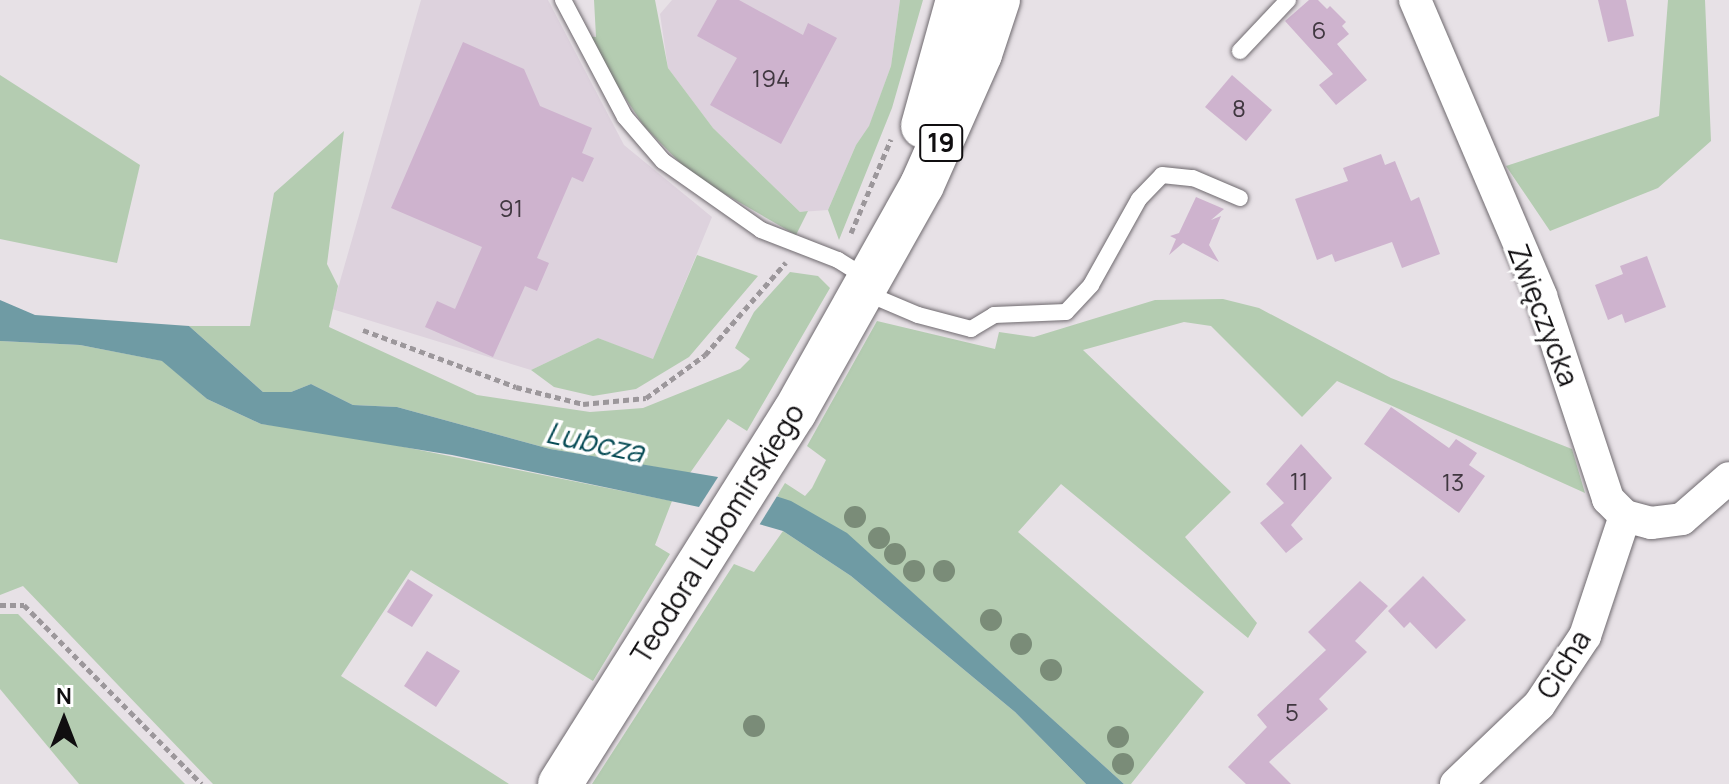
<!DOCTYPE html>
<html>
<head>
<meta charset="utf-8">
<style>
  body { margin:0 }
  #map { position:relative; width:1729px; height:784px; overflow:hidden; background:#e7e1e6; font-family:Manrope,sans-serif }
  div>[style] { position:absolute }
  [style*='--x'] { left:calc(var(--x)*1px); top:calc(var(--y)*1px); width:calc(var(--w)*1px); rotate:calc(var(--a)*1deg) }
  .built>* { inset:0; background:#ddd2dd }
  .green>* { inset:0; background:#b4ccb1 }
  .water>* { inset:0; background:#6f9ba4 }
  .pier>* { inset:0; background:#e7e1e6 }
  .building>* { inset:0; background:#ceb3ce }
  .path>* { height:5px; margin-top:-2.5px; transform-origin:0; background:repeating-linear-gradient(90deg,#9c979b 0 6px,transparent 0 10px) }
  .roads { filter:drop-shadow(0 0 2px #6f6a6f) drop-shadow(0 0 2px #6f6a6f) }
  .service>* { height:16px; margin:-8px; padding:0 8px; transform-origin:8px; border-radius:8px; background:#fff }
  .minor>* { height:32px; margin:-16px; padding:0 16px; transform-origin:16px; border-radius:16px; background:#fff }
  .trunk>* { height:44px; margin:-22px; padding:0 22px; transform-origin:22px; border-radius:22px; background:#fff }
  .trees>* { width:22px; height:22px; margin:-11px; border-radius:50%; background:#7a8c78 }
  span { translate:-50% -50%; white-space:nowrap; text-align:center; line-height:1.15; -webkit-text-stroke:7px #fff; paint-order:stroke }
  .number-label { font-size:24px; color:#403740 }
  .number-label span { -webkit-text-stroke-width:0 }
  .shield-label span { padding:2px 6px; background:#fff; border:2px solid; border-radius:6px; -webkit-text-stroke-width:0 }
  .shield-label { font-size:26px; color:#100e10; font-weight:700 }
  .street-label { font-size:28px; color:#100e10 }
  .water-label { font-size:30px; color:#084c56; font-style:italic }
  .north { position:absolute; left:24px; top:680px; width:80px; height:80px; -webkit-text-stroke:6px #fff; paint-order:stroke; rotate:0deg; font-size:22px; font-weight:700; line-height:32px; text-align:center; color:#100e10 }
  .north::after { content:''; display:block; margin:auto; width:28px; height:36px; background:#100e10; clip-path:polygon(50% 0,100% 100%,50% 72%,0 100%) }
</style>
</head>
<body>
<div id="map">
  <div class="built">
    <div style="clip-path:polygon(421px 0,548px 0,624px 145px,712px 217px,653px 360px,598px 338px,531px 370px,332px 309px)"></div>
    <div style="clip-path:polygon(672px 0,900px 0,891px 66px,869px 127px,856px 145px,828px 210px,800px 212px,713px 128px,668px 68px,660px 14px)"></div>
  </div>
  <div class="green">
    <div style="clip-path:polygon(594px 0,655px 0,668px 68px,713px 128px,800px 212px,808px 211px,796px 235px,692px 175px,644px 126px,584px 36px,596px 37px)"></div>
    <div style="clip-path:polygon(900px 0,923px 0,892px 108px,839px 240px,828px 210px,856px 145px,869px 126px,891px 66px)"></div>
    <div style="clip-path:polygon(1668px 0,1705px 0,1711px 141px,1658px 188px,1550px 231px,1506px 166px,1659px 116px)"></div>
    <div style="clip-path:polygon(0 75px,140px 165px,117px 263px,0 239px)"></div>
    <div style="clip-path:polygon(344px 131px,327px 264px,338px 286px,329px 327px,477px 395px,590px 412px,643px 408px,740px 369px,750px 359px,735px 348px,754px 312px,790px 272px,818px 276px,830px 288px,747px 431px,728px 419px,690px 473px,550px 449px,397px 407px,353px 405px,311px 384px,291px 392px,263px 392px,189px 326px,250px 326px,274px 193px)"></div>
    <div style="clip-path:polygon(697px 255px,758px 276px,689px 357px,636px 389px,593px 396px,554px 387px,531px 370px,598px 338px,653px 359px)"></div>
    <div style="clip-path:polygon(1223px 299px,1259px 308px,1391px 378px,1572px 449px,1585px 493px,1337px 381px,1302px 417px,1211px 326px,1184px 322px,1083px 350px,1231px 492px,1185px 537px,1257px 623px,1248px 638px,1061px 484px,1018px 532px,1204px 692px,1131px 784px,1124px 784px,847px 534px,777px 496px,785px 483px,805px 496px,812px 488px,826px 460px,807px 446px,877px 321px,995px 349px,999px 332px,1034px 337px,1155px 300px)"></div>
    <div style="clip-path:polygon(0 341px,80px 345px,163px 361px,207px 399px,261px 424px,330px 432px,672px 501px,655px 545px,670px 554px,593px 681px,411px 570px,341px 676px,509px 784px,213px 784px,23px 586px,0 595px)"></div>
    <div style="clip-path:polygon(783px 531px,851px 576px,1015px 712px,1086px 784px,592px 784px,734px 564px,754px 572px)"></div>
    <div style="clip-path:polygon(0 614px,18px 614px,185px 784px,79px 784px,0 689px)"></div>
  </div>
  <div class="water">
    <div style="clip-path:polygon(0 300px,35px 315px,189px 326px,263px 392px,291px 392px,311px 384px,353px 405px,397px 407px,550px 449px,718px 477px,791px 501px,847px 533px,1124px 784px,1086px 784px,1015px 712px,851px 576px,783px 531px,699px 507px,452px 455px,261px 424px,207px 399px,162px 361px,80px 345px,0 341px)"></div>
  </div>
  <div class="pier">
    <div style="clip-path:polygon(720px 474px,779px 493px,758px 527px,697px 510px)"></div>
  </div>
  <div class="building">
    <div style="clip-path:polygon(717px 0,739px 0,803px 35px,808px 23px,837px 38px,781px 144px,710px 105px,737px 58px,697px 36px)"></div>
    <div style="clip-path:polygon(1309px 0,1318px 0,1327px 9px,1330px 6px,1346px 22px,1342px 26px,1349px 34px,1337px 44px,1367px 80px,1336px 105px,1319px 85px,1333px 74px,1285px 21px)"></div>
    <div style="clip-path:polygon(1598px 0,1626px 0,1634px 36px,1608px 42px)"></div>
    <div style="clip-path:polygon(463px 42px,524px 69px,540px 106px,592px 128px,582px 153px,594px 158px,583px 182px,572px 177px,537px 258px,549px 263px,537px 291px,525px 286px,493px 357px,425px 327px,437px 301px,455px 309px,482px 247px,391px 208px)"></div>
    <div style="clip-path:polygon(1232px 75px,1272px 110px,1246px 141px,1205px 107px)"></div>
    <div style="clip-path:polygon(1381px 154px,1385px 165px,1395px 161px,1411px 201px,1419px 197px,1440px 254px,1402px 268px,1392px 242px,1335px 262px,1332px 254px,1317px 260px,1295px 199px,1348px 181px,1343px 168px)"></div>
    <div style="clip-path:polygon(1196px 197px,1224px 209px,1211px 220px,1221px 216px,1209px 245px,1219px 262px,1183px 243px,1169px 255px,1176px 239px,1170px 236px,1179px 233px)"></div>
    <div style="clip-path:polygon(1647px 256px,1666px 307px,1625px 323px,1622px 314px,1608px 320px,1595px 285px,1623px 274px,1620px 266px)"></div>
    <div style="clip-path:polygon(1391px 407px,1449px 448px,1456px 439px,1477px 453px,1469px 465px,1485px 476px,1459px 513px,1364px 444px)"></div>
    <div style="clip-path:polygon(1301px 444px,1332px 478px,1291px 525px,1303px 539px,1286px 553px,1260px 523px,1284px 503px,1266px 484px)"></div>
    <div style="clip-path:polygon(1423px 576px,1466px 620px,1436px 649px,1410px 622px,1404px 628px,1388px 611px)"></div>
    <div style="clip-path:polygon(408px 579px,433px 595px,412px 627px,387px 612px)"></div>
    <div style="clip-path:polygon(1360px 581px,1388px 606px,1355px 641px,1367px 652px,1319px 699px,1328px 709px,1269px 762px,1291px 784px,1246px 784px,1228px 767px,1267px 727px,1257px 715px,1326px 650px,1308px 632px)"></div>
    <div style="clip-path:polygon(427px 651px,460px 671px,436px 707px,404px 686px)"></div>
  </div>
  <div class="path">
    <div style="--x:851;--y:233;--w:102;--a:-66.9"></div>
    <div style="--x:363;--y:330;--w:163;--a:20.4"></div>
    <div style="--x:516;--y:387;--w:69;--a:14.2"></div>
    <div style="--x:583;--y:404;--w:63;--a:-5.4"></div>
    <div style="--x:646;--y:398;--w:73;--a:-36.1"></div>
    <div style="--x:705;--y:355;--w:123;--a:-48.9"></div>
    <div style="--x:0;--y:605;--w:24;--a:0"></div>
    <div style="--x:24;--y:605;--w:252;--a:45.2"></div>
  </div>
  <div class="roads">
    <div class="service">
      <div style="--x:563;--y:0;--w:132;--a:62.1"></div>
      <div style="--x:625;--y:117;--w:58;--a:49.2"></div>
      <div style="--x:663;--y:161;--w:120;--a:35.1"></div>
      <div style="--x:761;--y:230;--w:83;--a:21.3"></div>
      <div style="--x:838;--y:260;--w:34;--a:32"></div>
      <div style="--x:1240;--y:51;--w:70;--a:-46.7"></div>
      <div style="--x:866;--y:293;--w:56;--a:22.9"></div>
      <div style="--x:918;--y:315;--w:55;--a:14.8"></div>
      <div style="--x:971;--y:329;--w:27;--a:-31"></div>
      <div style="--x:994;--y:315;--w:72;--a:-2.4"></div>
      <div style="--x:1066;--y:312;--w:37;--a:-47"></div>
      <div style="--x:1091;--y:285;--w:98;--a:-60.8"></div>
      <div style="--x:1139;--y:199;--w:33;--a:-46"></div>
      <div style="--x:1162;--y:175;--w:31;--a:6"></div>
      <div style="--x:1193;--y:178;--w:51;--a:23.1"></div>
    </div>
    <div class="minor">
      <div style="--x:1415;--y:0;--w:322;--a:66.9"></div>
      <div style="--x:1541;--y:296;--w:214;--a:71.7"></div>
      <div style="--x:1608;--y:499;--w:24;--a:45"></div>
      <div style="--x:1625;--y:516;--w:27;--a:15"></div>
      <div style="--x:1651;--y:523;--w:31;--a:-7"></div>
      <div style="--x:1682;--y:519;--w:62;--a:-41.1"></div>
      <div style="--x:1456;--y:784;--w:115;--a:-43.6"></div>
      <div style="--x:1539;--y:705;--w:83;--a:-56.3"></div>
      <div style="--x:1585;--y:636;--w:126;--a:-71.6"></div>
    </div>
    <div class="trunk">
      <div style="--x:923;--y:126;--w:131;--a:-74.5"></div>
      <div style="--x:560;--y:784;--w:439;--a:-57.8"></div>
      <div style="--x:794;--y:413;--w:261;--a:-60.7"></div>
      <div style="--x:922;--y:185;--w:143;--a:-66.1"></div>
      <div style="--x:980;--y:54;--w:57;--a:-71.6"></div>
    </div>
  </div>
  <div class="trees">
    <div style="left:855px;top:517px"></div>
    <div style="left:879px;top:538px"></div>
    <div style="left:895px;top:554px"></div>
    <div style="left:914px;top:571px"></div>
    <div style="left:944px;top:571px"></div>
    <div style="left:991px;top:620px"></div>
    <div style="left:1021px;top:644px"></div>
    <div style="left:1051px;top:670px"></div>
    <div style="left:754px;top:726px"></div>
    <div style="left:1118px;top:737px"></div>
    <div style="left:1123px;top:764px"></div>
  </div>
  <div class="number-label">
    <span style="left:1319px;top:30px">6</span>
    <span style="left:771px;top:78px">194</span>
    <span style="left:1239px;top:108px">8</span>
    <span style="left:511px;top:208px">91</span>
    <span style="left:1299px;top:481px">11</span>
    <span style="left:1453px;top:482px">13</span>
    <span style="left:1292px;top:712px">5</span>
  </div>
  <div class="shield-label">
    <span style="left:941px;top:143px">19</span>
  </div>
  <div class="street-label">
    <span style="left:1544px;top:315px;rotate:69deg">Zwięczycka</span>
    <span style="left:717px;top:533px;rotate:-58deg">Teodora Lubomirskiego</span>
    <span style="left:1563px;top:664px;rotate:-58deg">Cicha</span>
  </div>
  <div class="water-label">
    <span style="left:595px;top:442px;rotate:12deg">Lubcza</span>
  </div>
  <div class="north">N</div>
</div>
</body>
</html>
